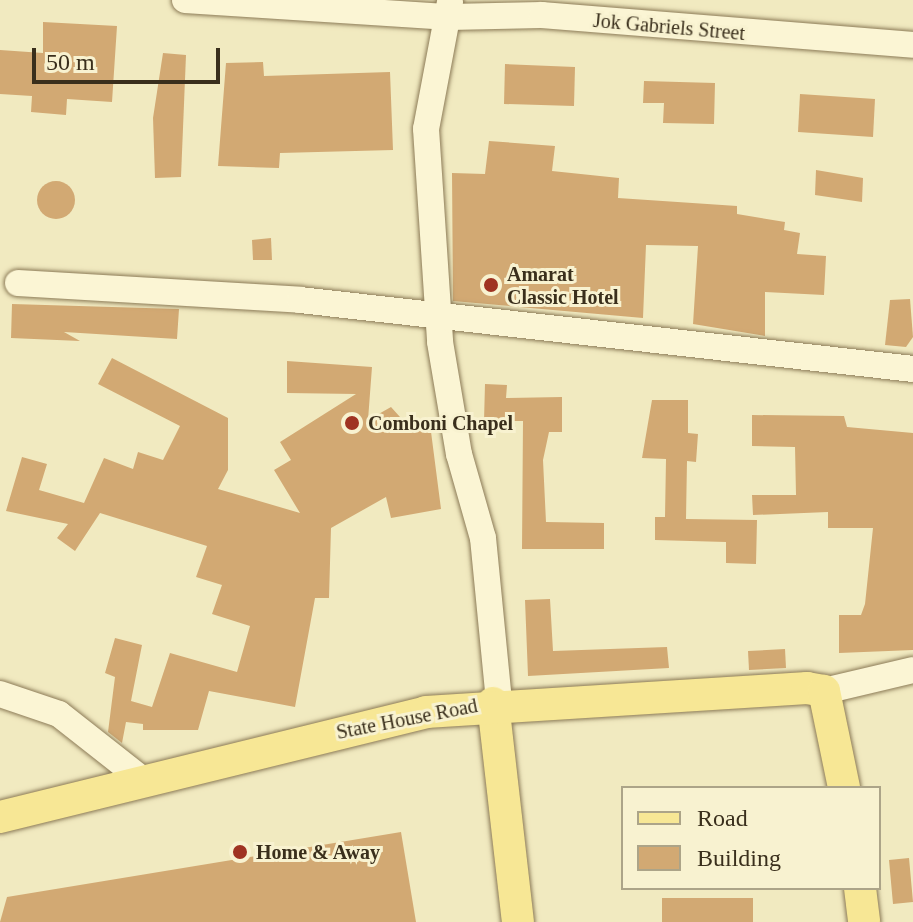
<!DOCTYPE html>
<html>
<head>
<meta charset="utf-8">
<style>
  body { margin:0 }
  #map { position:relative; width:913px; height:922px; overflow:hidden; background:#f1eac0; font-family:Georgia,serif }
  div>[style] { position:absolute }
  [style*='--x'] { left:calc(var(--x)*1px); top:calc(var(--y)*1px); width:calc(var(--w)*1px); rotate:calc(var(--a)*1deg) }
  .building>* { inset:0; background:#d2a973 }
  .round { border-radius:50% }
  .roads { filter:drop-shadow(0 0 2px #8c7b57) drop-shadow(0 0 2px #8c7b57) }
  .minor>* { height:26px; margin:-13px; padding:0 13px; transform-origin:13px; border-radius:13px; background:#fbf5d4 }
  .major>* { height:32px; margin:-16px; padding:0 16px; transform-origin:16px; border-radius:16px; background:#f7e795 }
  .dots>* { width:22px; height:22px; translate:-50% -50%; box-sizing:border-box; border:4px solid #f8f2d0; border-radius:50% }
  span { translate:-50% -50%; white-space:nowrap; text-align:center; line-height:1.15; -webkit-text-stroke:6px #f8f2d0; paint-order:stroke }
  .street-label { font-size:20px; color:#3a2f1c }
  .poi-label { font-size:20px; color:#3a2f1c; font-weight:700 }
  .left { translate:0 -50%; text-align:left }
  .legend { position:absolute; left:621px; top:786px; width:260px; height:104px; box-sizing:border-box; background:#f8f2d0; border:2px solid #aca488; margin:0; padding:10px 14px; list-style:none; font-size:24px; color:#3a2f1c }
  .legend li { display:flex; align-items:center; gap:16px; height:40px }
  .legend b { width:40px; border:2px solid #aca488 }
  .scale { position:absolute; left:32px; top:48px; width:188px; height:36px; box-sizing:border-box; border:4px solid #3a2f1c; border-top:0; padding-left:10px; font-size:24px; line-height:28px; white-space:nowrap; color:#3a2f1c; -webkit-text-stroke:6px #f8f2d0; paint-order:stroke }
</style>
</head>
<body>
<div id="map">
  <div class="building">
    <div style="clip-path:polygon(43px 22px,117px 26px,112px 102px,67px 99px,66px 115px,31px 112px,32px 96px,0 94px,0 50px,43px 53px)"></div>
    <div style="clip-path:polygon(163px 53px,186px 55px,181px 177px,155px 178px,153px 118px)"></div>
    <div style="clip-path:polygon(263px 62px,264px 76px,390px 72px,393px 150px,280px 153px,279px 168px,218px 166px,226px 63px)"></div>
    <div style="clip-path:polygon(505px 64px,575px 67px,574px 106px,504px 104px)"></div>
    <div style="clip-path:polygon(644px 81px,715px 83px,714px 124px,663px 123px,664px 103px,643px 103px)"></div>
    <div style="clip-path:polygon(800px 94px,875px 99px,873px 137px,798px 132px)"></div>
    <div style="clip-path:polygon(489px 141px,555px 146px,552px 171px,619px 178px,618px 198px,737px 206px,737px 214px,785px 222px,784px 230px,800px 233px,797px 254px,826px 256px,824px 295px,765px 292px,765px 336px,693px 324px,698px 246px,646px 245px,643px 318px,453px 301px,452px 173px,485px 174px)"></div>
    <div style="clip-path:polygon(816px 170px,863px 178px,862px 202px,815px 195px)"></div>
    <div class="round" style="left:37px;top:181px;width:38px;height:38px"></div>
    <div style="clip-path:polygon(271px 238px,272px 260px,253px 260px,252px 240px)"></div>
    <div style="clip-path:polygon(910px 299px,913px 337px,906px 347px,885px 345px,890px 300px)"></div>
    <div style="clip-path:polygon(12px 304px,179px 309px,177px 339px,64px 332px,80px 341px,11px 338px)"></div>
    <div style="clip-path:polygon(112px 358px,228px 418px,228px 470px,218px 489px,300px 513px,274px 470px,291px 460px,280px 442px,356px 394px,287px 393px,287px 361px,372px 367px,368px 420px,391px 407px,409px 427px,430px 424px,441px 509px,391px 518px,386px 497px,331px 528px,329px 598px,315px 598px,295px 707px,209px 691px,198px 730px,143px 730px,143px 724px,126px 722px,122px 743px,108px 732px,115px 677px,105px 673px,115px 638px,142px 645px,131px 701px,152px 707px,170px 653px,237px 672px,250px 626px,212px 614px,222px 585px,196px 577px,207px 546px,100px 513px,75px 551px,57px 538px,68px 524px,6px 511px,22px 457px,47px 464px,39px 490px,84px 503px,104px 458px,133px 469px,138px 452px,163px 460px,180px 426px,98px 384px)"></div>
    <div style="clip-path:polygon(485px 384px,507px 385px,506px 398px,562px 397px,562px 432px,549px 432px,543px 460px,546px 522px,604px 523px,604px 549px,522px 549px,523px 421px,484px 421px)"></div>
    <div style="clip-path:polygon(652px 400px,688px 400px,688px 433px,698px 434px,696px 462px,687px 461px,686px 519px,757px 520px,756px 564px,726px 563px,726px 542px,655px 540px,655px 517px,665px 517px,666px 459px,642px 458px)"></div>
    <div style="clip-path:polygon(752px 415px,844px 416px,847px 427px,913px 433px,913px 650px,839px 653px,839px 615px,861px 615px,865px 604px,873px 528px,828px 528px,828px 512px,753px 515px,752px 495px,796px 495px,795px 447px,752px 446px)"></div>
    <div style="clip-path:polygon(550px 599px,553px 651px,667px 647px,669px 668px,528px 676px,525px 600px)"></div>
    <div style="clip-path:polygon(785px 649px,786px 668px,749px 670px,748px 651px)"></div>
    <div style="clip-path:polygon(401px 832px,416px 922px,0 922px,7px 897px)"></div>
    <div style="clip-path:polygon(909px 858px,913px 902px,893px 904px,889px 860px)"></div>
    <div style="clip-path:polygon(662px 898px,753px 898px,753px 922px,662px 922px)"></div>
  </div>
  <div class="roads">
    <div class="minor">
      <div style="--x:185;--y:0;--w:265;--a:3.7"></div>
      <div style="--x:449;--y:17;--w:93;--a:-1.2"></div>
      <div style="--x:542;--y:15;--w:372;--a:4.6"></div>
      <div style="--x:450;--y:2;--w:129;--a:100.7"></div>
      <div style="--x:426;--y:129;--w:213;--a:86.2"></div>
      <div style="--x:440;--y:342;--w:114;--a:80.4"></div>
      <div style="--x:459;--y:454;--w:87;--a:74.1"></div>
      <div style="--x:483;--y:538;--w:165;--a:84.4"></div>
      <div style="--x:18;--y:283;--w:283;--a:3.4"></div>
      <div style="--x:300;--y:300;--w:617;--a:6.42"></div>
      <div style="--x:824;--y:691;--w:91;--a:-13.3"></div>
      <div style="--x:0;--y:694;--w:62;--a:18.7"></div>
      <div style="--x:59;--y:714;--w:108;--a:38.2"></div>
    </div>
    <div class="major">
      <div style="--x:493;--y:703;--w:220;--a:83.5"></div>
      <div style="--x:0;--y:817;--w:439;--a:-13.8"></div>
      <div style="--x:426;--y:712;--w:382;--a:-3.6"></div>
      <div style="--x:807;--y:688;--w:17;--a:10"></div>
      <div style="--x:824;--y:691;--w:99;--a:78.3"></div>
      <div style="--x:860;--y:888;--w:34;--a:83"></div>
    </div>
  </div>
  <div class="dots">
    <div style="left:491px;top:285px;background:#9f3322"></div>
    <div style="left:352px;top:423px;background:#9f3322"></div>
    <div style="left:240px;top:852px;background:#9f3322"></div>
  </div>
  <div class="street-label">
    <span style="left:669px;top:27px;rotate:5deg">Jok Gabriels Street</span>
    <span style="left:407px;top:719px;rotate:-11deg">State House Road</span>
  </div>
  <div class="poi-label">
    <span class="left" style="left:507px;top:286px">Amarat<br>Classic Hotel</span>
    <span class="left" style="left:368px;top:423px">Comboni Chapel</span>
    <span class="left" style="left:256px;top:852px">Home &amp; Away</span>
  </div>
  <ul class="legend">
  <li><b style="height:10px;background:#f7e795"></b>Road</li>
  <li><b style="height:22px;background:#d2a973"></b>Building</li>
  </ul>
  <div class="scale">50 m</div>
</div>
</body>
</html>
